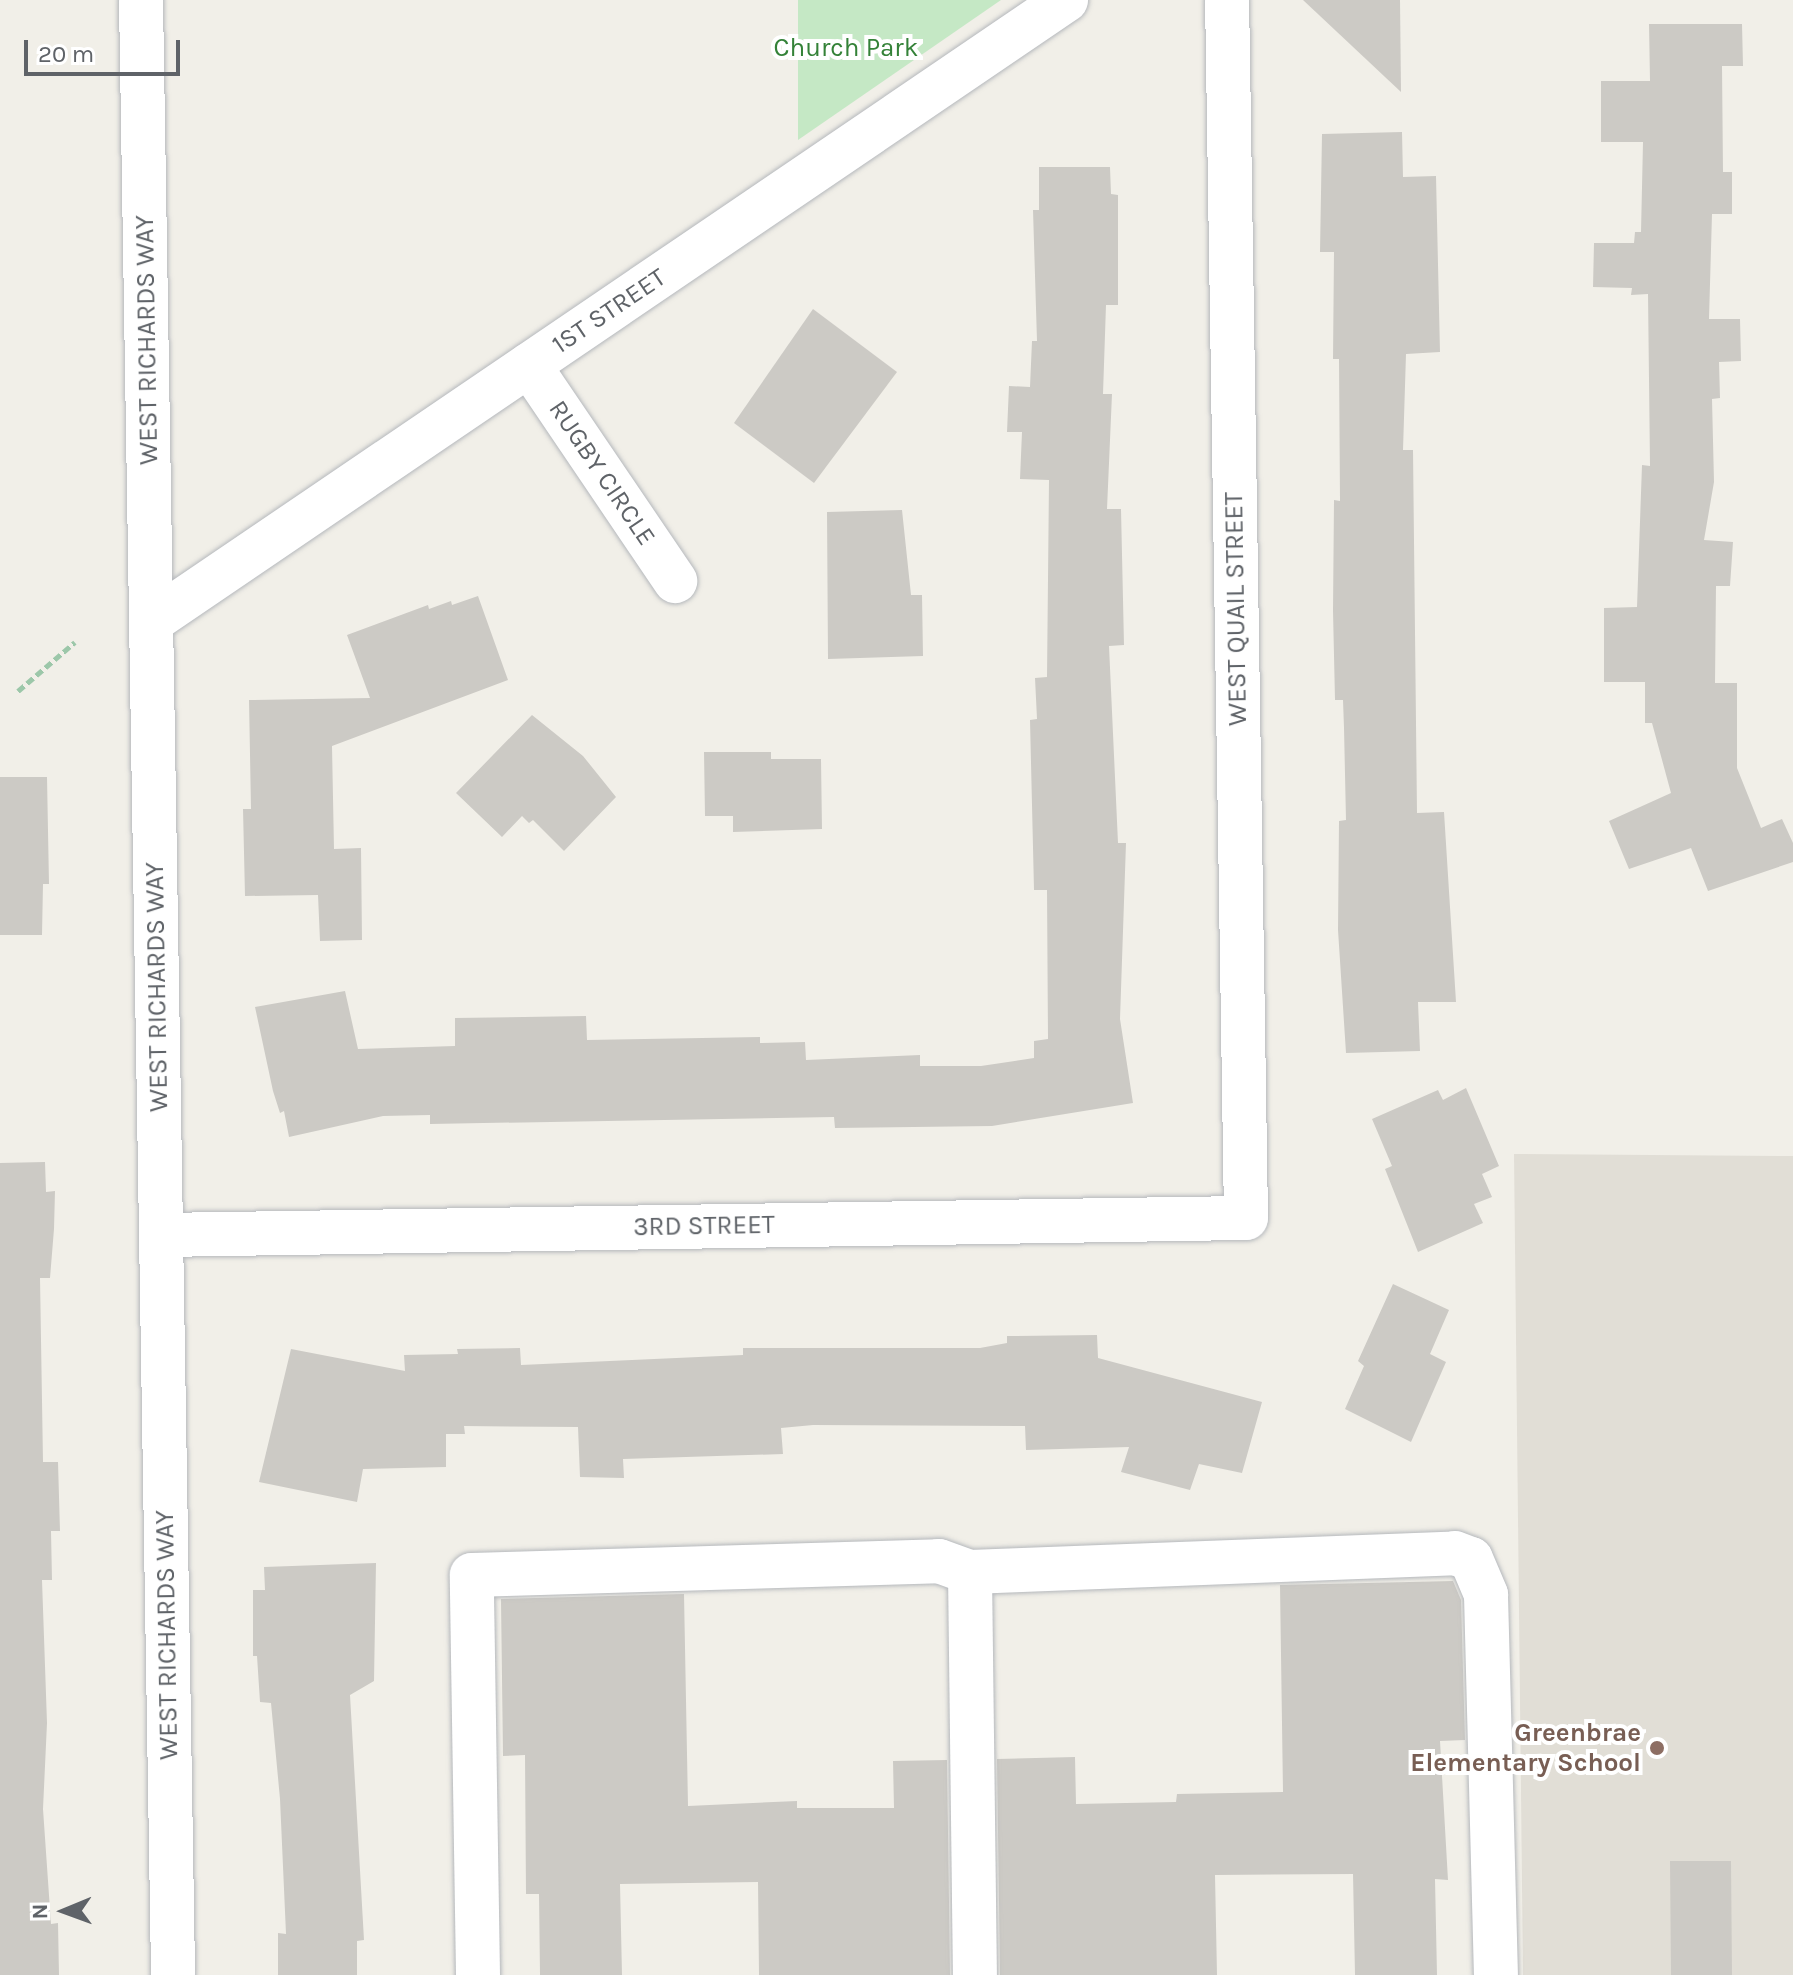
<!DOCTYPE html>
<html>
<head>
<meta charset="utf-8">
<style>
  body { margin:0 }
  #map { position:relative; width:1793px; height:1975px; overflow:hidden; background:#f1efe8; font-family:Karla,sans-serif }
  div>[style] { position:absolute }
  [style*='--x'] { left:calc(var(--x)*1px); top:calc(var(--y)*1px); width:calc(var(--w)*1px); rotate:calc(var(--a)*1deg) }
  .education>* { inset:0; background:#e1ded6 }
  .green>* { inset:0; background:#c5e8c5 }
  .building>* { inset:0; background:#cccac5 }
  .path>* { height:5px; margin-top:-2.5px; transform-origin:0; background:repeating-linear-gradient(90deg,#9cc7a9 0 8px,transparent 0 12px) }
  .roads { filter:drop-shadow(0 0 2px #b5b8bc) drop-shadow(0 0 2px #b5b8bc) }
  .minor>* { height:44px; margin:-22px; padding:0 22px; transform-origin:22px; border-radius:22px; background:#fff }
  .dots>* { width:22px; height:22px; translate:-50% -50%; box-sizing:border-box; border:4px solid #fff; border-radius:50% }
  span { translate:-50% -50%; white-space:nowrap; text-align:center; line-height:1.15; -webkit-text-stroke:8px #fff; paint-order:stroke }
  .park-label { font-size:26px; color:#348238 }
  .street-label { font-size:26px; color:#5f6368 }
  .education-label { font-size:26px; color:#785e54; font-weight:700 }
  .right { translate:-100% -50%; text-align:right }
  .north { position:absolute; left:24px; top:1871px; width:80px; height:80px; -webkit-text-stroke:6px #fff; paint-order:stroke; rotate:269deg; font-size:22px; font-weight:700; line-height:32px; text-align:center; color:#5f6368 }
  .north::after { content:''; display:block; margin:auto; width:28px; height:36px; background:#5f6368; clip-path:polygon(50% 0,100% 100%,50% 72%,0 100%) }
  .scale { position:absolute; left:24px; top:40px; width:156px; height:36px; box-sizing:border-box; border:4px solid #5f6368; border-top:0; padding-left:10px; font-size:24px; line-height:28px; white-space:nowrap; color:#5f6368; -webkit-text-stroke:6px #fff; paint-order:stroke }
</style>
</head>
<body>
<div id="map">
  <div class="education">
    <div style="clip-path:polygon(1514px 1154px,1793px 1156px,1793px 1975px,1523px 1975px)"></div>
  </div>
  <div class="green">
    <div style="clip-path:polygon(798px 0,1001px 0,798px 140px)"></div>
  </div>
  <div class="building">
    <div style="clip-path:polygon(1303px 0,1400px 0,1401px 92px)"></div>
    <div style="clip-path:polygon(1649px 24px,1742px 24px,1743px 66px,1722px 66px,1723px 172px,1732px 172px,1732px 214px,1712px 214px,1709px 319px,1740px 319px,1741px 361px,1719px 362px,1720px 398px,1712px 399px,1714px 482px,1704px 540px,1733px 542px,1730px 586px,1716px 586px,1715px 683px,1737px 683px,1737px 768px,1761px 828px,1782px 819px,1793px 843px,1793px 862px,1708px 891px,1691px 848px,1629px 869px,1609px 821px,1671px 793px,1652px 723px,1645px 723px,1645px 682px,1604px 682px,1604px 608px,1637px 607px,1642px 465px,1650px 466px,1648px 294px,1631px 295px,1632px 288px,1593px 287px,1594px 243px,1634px 243px,1635px 232px,1641px 232px,1643px 142px,1601px 142px,1601px 81px,1650px 81px)"></div>
    <div style="clip-path:polygon(1402px 132px,1403px 177px,1436px 176px,1440px 352px,1406px 354px,1403px 450px,1413px 450px,1417px 813px,1444px 812px,1456px 1002px,1418px 1002px,1420px 1051px,1346px 1053px,1338px 930px,1339px 821px,1346px 820px,1344px 728px,1343px 700px,1335px 700px,1333px 611px,1334px 500px,1340px 501px,1339px 359px,1333px 359px,1334px 252px,1320px 252px,1322px 134px)"></div>
    <div style="clip-path:polygon(1039px 167px,1110px 167px,1111px 194px,1118px 195px,1118px 305px,1106px 305px,1103px 394px,1112px 394px,1107px 509px,1121px 509px,1124px 645px,1109px 646px,1118px 843px,1126px 843px,1120px 1019px,1133px 1103px,992px 1126px,835px 1128px,834px 1117px,430px 1124px,430px 1115px,383px 1116px,289px 1137px,284px 1111px,280px 1113px,273px 1091px,255px 1007px,345px 991px,358px 1049px,455px 1046px,455px 1018px,586px 1016px,587px 1040px,760px 1037px,760px 1043px,805px 1042px,806px 1060px,920px 1055px,920px 1066px,981px 1066px,1034px 1058px,1034px 1041px,1048px 1039px,1047px 890px,1034px 890px,1030px 720px,1037px 719px,1035px 678px,1047px 677px,1049px 480px,1020px 479px,1022px 432px,1007px 432px,1009px 386px,1030px 387px,1032px 341px,1037px 341px,1033px 210px,1039px 210px)"></div>
    <div style="clip-path:polygon(813px 309px,897px 372px,814px 483px,734px 423px)"></div>
    <div style="clip-path:polygon(902px 510px,911px 595px,922px 595px,923px 656px,828px 659px,827px 512px)"></div>
    <div style="clip-path:polygon(478px 596px,508px 680px,332px 746px,334px 849px,361px 848px,362px 940px,320px 941px,318px 895px,245px 896px,243px 809px,251px 809px,249px 700px,370px 698px,347px 635px,428px 605px,429px 609px,451px 601px,452px 605px)"></div>
    <div style="clip-path:polygon(532px 715px,583px 756px,616px 797px,564px 851px,533px 820px,529px 823px,522px 816px,502px 837px,456px 793px)"></div>
    <div style="clip-path:polygon(704px 752px,771px 752px,771px 759px,821px 759px,822px 829px,733px 832px,733px 816px,705px 816px)"></div>
    <div style="clip-path:polygon(0 777px,47px 777px,49px 884px,43px 884px,42px 935px,0 935px)"></div>
    <div style="clip-path:polygon(1466px 1088px,1499px 1166px,1482px 1174px,1492px 1197px,1474px 1204px,1483px 1223px,1418px 1252px,1385px 1169px,1392px 1166px,1372px 1119px,1438px 1090px,1443px 1100px)"></div>
    <div style="clip-path:polygon(45px 1162px,46px 1192px,55px 1191px,54px 1229px,50px 1278px,40px 1278px,43px 1462px,58px 1462px,60px 1531px,51px 1531px,52px 1580px,42px 1580px,47px 1723px,43px 1809px,51px 1924px,58px 1923px,59px 1975px,0 1975px,0 1163px)"></div>
    <div style="clip-path:polygon(1393px 1284px,1449px 1310px,1430px 1354px,1446px 1362px,1411px 1442px,1345px 1409px,1364px 1366px,1358px 1361px)"></div>
    <div style="clip-path:polygon(1097px 1335px,1098px 1358px,1262px 1402px,1242px 1473px,1199px 1464px,1190px 1490px,1121px 1472px,1129px 1447px,1026px 1450px,1025px 1426px,813px 1425px,781px 1428px,783px 1454px,623px 1459px,624px 1478px,580px 1477px,578px 1427px,464px 1426px,465px 1434px,446px 1434px,446px 1467px,363px 1469px,357px 1502px,259px 1482px,291px 1349px,405px 1371px,404px 1355px,458px 1354px,457px 1349px,520px 1348px,521px 1365px,743px 1355px,743px 1348px,980px 1348px,1007px 1343px,1007px 1336px)"></div>
    <div style="clip-path:polygon(376px 1563px,374px 1681px,350px 1695px,364px 1940px,357px 1941px,357px 1975px,278px 1975px,278px 1933px,286px 1934px,280px 1799px,271px 1703px,260px 1702px,257px 1656px,253px 1656px,253px 1590px,265px 1590px,264px 1567px)"></div>
    <div style="clip-path:polygon(1453px 1581px,1461px 1600px,1465px 1740px,1440px 1741px,1448px 1880px,1435px 1879px,1437px 1975px,1355px 1975px,1353px 1874px,1215px 1875px,1217px 1975px,1000px 1975px,997px 1759px,1075px 1757px,1076px 1804px,1176px 1802px,1177px 1794px,1283px 1792px,1280px 1585px)"></div>
    <div style="clip-path:polygon(684px 1594px,688px 1806px,797px 1801px,797px 1808px,894px 1808px,893px 1761px,947px 1760px,950px 1975px,759px 1975px,758px 1882px,620px 1884px,622px 1975px,540px 1975px,539px 1894px,526px 1894px,525px 1755px,503px 1756px,501px 1599px)"></div>
    <div style="clip-path:polygon(1670px 1861px,1731px 1861px,1732px 1975px,1671px 1975px)"></div>
  </div>
  <div class="path">
    <div style="--x:18;--y:691;--w:75;--a:-40.7"></div>
  </div>
  <div class="roads">
    <div class="minor">
      <div style="--x:141;--y:0;--w:1975;--a:89.07"></div>
      <div style="--x:529;--y:365;--w:261;--a:55.9"></div>
      <div style="--x:152;--y:621;--w:1105;--a:-34.19"></div>
      <div style="--x:161;--y:1235;--w:1085;--a:-0.9"></div>
      <div style="--x:1246;--y:1218;--w:1218;--a:-90.89"></div>
      <div style="--x:970;--y:1572;--w:485;--a:-2.2"></div>
      <div style="--x:1455;--y:1553;--w:17;--a:21"></div>
      <div style="--x:1471;--y:1559;--w:39;--a:67"></div>
      <div style="--x:1486;--y:1595;--w:380;--a:88.5"></div>
      <div style="--x:478;--y:1975;--w:400;--a:-90.9"></div>
      <div style="--x:472;--y:1575;--w:467;--a:-1.7"></div>
      <div style="--x:939;--y:1561;--w:33;--a:20"></div>
      <div style="--x:970;--y:1572;--w:403;--a:89.3"></div>
    </div>
  </div>
  <div class="dots">
    <div style="left:1657px;top:1748px;background:#8d6e63"></div>
  </div>
  <div class="park-label">
    <span style="left:846px;top:48px">Church Park</span>
  </div>
  <div class="street-label">
    <span style="left:609px;top:311px;rotate:-34deg">1ST STREET</span>
    <span style="left:147px;top:340px;rotate:-91deg">WEST RICHARDS WAY</span>
    <span style="left:602px;top:473px;rotate:56deg">RUGBY CIRCLE</span>
    <span style="left:1236px;top:609px;rotate:-91deg">WEST QUAIL STREET</span>
    <span style="left:157px;top:987px;rotate:-91deg">WEST RICHARDS WAY</span>
    <span style="left:704px;top:1226px;rotate:-1deg">3RD STREET</span>
    <span style="left:167px;top:1635px;rotate:-91deg">WEST RICHARDS WAY</span>
  </div>
  <div class="education-label">
    <span class="right" style="left:1641px;top:1748px">Greenbrae<br>Elementary School</span>
  </div>
  <div class="north">N</div>
  <div class="scale">20 m</div>
</div>
</body>
</html>
